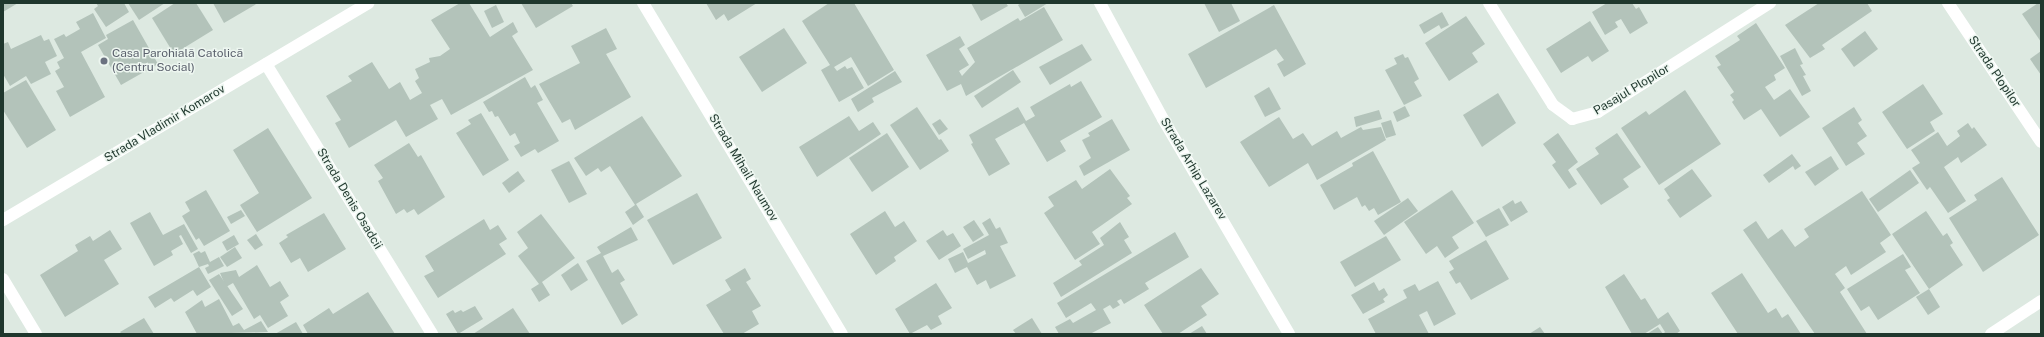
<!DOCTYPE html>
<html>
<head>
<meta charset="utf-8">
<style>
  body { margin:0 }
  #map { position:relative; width:2044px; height:337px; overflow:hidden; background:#dde9e1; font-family:"Public Sans",sans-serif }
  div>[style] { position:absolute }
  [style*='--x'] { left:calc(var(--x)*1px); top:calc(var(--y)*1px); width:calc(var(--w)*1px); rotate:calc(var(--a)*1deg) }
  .building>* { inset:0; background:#b3c3ba }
  .minor>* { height:12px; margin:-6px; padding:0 6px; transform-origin:6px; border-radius:6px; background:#fff }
  .dots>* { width:11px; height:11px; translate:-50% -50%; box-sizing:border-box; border:2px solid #edf6f0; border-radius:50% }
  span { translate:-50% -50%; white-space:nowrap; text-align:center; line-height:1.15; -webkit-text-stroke:3px #edf6f0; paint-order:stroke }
  .worship-label { font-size:12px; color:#5b616d }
  .left { translate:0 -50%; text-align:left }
  .street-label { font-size:12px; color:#1f372d }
  .frame { position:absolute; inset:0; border:4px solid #1f372d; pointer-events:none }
</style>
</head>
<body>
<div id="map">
  <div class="building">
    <div style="clip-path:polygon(3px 3px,18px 3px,3px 12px)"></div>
    <div style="clip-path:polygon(96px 3px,124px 3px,129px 12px,106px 27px,94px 9px,98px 6px)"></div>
    <div style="clip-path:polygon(128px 3px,165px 3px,139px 20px)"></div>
    <div style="clip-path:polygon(175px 3px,196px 3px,213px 30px,174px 54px,152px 18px)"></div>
    <div style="clip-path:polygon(213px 3px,258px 3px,224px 23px)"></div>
    <div style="clip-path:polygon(460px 3px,469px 3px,490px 37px,513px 22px,518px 32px,512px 36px,533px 70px,451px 115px,442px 99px,430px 105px,438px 119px,406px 137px,396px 120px,349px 148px,335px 123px,341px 120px,326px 96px,352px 81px,348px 76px,372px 62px,389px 89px,400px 82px,410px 100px,422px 93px,415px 81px,419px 78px,415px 69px,430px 62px,429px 58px,440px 56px,450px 49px,431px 20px)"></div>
    <div style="clip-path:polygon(521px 3px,571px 3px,573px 6px,536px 28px)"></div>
    <div style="clip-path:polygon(706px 3px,757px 3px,728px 21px,724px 14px,716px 20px)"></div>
    <div style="clip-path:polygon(829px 3px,854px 3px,894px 70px,868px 86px,851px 57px,834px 67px,837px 71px,845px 66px,847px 69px,852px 67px,864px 88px,839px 102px,821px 70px,830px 65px,802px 21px)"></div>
    <div style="clip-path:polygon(971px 3px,1006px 3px,1008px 6px,981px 21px)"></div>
    <div style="clip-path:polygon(1021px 3px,1048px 3px,1025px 17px,1018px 5px)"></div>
    <div style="clip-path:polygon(1204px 3px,1231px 3px,1240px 21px,1219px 32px)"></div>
    <div style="clip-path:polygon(1607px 3px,1632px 3px,1636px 9px,1639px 7px,1648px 23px,1630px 34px,1621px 19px,1615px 22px,1618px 27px,1605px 35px,1592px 12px)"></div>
    <div style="clip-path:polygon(1819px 3px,1867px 3px,1872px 11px,1822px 45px,1825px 49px,1810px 58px,1785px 25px)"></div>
    <div style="clip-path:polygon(2038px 3px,2041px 3px,2041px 42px,2022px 14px)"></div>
    <div style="clip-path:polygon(496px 5px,504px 22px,492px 28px,484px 11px)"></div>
    <div style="clip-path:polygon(1274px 5px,1306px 64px,1284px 77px,1277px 64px,1284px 60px,1276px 49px,1206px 88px,1188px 54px)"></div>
    <div style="clip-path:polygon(1044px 7px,1063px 40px,966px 96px,961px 84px,947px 91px,926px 55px,960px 36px,965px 45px,959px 49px,969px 65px,959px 71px,962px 76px,975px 62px,967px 48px,1018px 18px,1020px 21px)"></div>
    <div style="clip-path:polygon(1442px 12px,1449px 25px,1441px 29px,1439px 25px,1424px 34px,1419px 25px)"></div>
    <div style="clip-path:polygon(93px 13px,106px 38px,81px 52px,105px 97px,70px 117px,56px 91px,64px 87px,55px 71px,60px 68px,57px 62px,64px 58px,54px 39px,64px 34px,66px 37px,80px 29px,76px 22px)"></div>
    <div style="clip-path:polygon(1466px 16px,1485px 44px,1472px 53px,1478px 62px,1449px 81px,1425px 43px)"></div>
    <div style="clip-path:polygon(133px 20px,158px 64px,121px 85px,98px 45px,108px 39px,106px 35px)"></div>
    <div style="clip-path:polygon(1590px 21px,1609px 51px,1592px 62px,1588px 56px,1561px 73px,1546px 49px)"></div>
    <div style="clip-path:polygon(1756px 23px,1785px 68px,1774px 75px,1776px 80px,1765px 87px,1774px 100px,1790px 89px,1810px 117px,1780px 137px,1761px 109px,1744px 120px,1732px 102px,1734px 100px,1730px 95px,1734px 92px,1717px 67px,1721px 65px,1715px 56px,1740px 40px,1737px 36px)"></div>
    <div style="clip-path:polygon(606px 28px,617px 49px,606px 54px,631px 97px,575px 130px,570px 119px,562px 123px,539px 84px,580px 63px,571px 46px)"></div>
    <div style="clip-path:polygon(784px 28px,807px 63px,762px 92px,739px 57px)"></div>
    <div style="clip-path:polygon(1865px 31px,1878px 49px,1854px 67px,1841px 49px)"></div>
    <div style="clip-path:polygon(41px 35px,44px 41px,49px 39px,57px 56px,45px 62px,51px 74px,31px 84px,26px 76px,10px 86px,3px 74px,3px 44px,8px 42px,11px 49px)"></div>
    <div style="clip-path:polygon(1082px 44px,1092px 60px,1050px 85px,1039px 67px)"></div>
    <div style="clip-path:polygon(1795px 48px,1803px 64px,1800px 65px,1806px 75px,1803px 76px,1811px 91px,1802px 96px,1780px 56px)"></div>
    <div style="clip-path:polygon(2041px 51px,2041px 75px,2030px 59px)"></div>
    <div style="clip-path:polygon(1403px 54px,1405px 58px,1408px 57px,1419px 79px,1414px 82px,1422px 96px,1404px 105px,1385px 70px,1397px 64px,1394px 58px)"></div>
    <div style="clip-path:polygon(1013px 70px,1021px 82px,982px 108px,974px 96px)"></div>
    <div style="clip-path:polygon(895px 71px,902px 82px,872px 98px,874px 102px,858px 112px,851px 99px)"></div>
    <div style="clip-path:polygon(525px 77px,531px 88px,535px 85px,543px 100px,537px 103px,559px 141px,538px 153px,535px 149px,521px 157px,514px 146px,520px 143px,515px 133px,510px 136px,498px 116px,495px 117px,492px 111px,489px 112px,483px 102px)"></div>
    <div style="clip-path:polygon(26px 80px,56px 130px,27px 148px,3px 110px,3px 93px)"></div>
    <div style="clip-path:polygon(1081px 81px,1102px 117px,1060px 141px,1066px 151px,1047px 162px,1024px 123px,995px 139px,1010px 164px,989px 176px,971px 144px,973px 143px,969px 135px,1018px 107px,1026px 121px,1035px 116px,1030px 107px,1070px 84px,1071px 87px)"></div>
    <div style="clip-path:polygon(1923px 84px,1943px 114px,1930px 122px,1935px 131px,1907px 149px,1882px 112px)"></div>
    <div style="clip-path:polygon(1269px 87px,1281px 109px,1265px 117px,1254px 96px)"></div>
    <div style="clip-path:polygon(1685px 90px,1721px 144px,1659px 185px,1621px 128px,1646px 111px,1649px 115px)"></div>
    <div style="clip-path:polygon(1498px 93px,1516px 123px,1482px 147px,1463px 115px)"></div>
    <div style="clip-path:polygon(1405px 106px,1410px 116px,1397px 122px,1393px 112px)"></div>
    <div style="clip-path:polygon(917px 107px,939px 140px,941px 139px,949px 151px,920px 170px,890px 125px)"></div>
    <div style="clip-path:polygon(1854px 107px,1862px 120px,1858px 123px,1867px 136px,1857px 143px,1865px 154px,1846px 166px,1822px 128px)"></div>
    <div style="clip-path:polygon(1379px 110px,1382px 119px,1356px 127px,1354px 117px)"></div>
    <div style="clip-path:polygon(481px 113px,509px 160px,483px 176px,456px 133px,471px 124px,468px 120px)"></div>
    <div style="clip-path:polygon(642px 116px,682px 176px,636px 204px,644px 217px,633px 225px,625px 212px,635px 205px,610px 166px,601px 172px,598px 168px,586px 176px,574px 158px)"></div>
    <div style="clip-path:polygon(849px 116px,859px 131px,873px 122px,881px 134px,817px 177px,799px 147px)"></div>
    <div style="clip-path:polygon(1279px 117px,1293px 139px,1303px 133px,1312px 146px,1337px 131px,1341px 138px,1361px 127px,1363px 130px,1381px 127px,1386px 140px,1317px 180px,1308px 163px,1269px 187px,1240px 142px)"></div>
    <div style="clip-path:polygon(940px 119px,948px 129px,939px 135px,932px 124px)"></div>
    <div style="clip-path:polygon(1112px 119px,1130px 150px,1084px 176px,1079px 166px,1091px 158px,1082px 140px,1090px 136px,1088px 133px)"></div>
    <div style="clip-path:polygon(1391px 120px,1396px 135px,1386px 138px,1381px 123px)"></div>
    <div style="clip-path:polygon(1968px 123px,1972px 129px,1974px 127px,1987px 145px,1961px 163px,1958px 157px,1944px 167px,1966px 201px,1948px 213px,1930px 187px,1927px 190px,1912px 168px,1920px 163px,1911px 150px,1938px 132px,1947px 146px,1960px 136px,1957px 131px)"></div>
    <div style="clip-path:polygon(268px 128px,312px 198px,257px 232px,240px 205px,259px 193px,233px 150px)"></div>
    <div style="clip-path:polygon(887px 133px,909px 167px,872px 192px,849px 158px)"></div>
    <div style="clip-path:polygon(1558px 133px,1578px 162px,1568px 170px,1577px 184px,1569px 189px,1552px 165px,1556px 162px,1543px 144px)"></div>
    <div style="clip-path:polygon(1617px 133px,1641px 167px,1623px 179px,1629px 187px,1601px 205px,1576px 169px,1599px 154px,1595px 148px)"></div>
    <div style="clip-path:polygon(409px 143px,418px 157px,421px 155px,445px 197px,418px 215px,414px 209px,407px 213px,404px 209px,396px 214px,378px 181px,383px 178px,374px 165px)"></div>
    <div style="clip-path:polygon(1373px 151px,1401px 202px,1378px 215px,1374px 208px,1369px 211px,1365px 205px,1362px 207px,1357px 197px,1334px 210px,1320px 185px,1353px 166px,1352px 163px)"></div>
    <div style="clip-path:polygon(1792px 154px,1801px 166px,1795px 170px,1793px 166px,1769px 183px,1763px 175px)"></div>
    <div style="clip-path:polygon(1831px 156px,1839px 169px,1815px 186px,1805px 172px)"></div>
    <div style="clip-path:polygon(569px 161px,587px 194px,569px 203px,551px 170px)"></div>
    <div style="clip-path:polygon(1110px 169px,1130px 196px,1127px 198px,1132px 204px,1092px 232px,1100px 244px,1075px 260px,1044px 213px,1054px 206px,1048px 197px,1076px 180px,1082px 189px)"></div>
    <div style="clip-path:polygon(1692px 169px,1712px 196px,1680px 218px,1667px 200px,1670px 198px,1664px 189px)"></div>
    <div style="clip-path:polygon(1910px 170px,1919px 183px,1878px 212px,1869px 199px)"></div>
    <div style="clip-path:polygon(518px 171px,525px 181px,509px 193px,502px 183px)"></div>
    <div style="clip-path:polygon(2002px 177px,2039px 235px,1983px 272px,1949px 218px,1977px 200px,1974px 195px)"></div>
    <div style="clip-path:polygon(206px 190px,230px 231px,204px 246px,199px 238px,196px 240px,182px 216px,190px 211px,185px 202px)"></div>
    <div style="clip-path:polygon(1452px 190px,1474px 223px,1452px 237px,1459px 248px,1445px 258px,1437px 246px,1426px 254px,1404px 222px)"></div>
    <div style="clip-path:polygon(1862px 191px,1891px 235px,1880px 243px,1886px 252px,1851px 275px,1846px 266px,1835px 274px,1845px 288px,1840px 292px,1867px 334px,1815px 334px,1743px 230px,1756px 221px,1768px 239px,1782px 229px,1795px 247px,1809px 237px,1804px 229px)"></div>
    <div style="clip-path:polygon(697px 193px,722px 238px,673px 265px,647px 220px)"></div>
    <div style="clip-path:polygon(1408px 198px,1418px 211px,1384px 235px,1374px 221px)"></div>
    <div style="clip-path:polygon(1513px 200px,1515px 204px,1521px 201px,1528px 212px,1511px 222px,1502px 207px)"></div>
    <div style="clip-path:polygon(1499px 208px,1509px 225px,1486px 237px,1476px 221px)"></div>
    <div style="clip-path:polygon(241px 210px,245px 216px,231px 224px,227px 217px)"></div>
    <div style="clip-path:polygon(885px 211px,895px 227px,904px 221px,917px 241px,894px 257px,896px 261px,876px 275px,850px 234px)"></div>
    <div style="clip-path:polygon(1926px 211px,1943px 236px,1947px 233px,1953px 243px,1950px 245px,1963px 265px,1929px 289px,1892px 234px)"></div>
    <div style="clip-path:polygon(150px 212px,163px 235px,184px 224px,198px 249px,191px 253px,181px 235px,179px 236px,183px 244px,171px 251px,173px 255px,154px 266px,130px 223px)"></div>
    <div style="clip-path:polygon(324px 213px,346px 249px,308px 272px,300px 258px,291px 263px,279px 243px,288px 237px,286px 235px)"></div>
    <div style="clip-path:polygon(541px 214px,575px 258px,542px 282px,550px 295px,539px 302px,531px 289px,539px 284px,518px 256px,528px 248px,517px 232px)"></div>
    <div style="clip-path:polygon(990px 218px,996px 229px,1000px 227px,1008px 243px,1000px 246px,1016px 276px,990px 289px,986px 280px,977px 285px,967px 267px,955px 273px,948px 259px,963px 252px,968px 263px,986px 254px,985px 250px,968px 259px,963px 249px,989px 235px,982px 223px)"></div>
    <div style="clip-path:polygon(484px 219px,490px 230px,498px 225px,507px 239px,499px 244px,506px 254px,438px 298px,424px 276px,434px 271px,425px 256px)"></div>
    <div style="clip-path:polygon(974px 220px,984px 235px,973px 242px,963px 227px)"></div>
    <div style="clip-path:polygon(1120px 222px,1129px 237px,1124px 240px,1132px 253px,1061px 297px,1053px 283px,1082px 265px,1079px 261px,1104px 245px,1100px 238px)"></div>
    <div style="clip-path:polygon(631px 227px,638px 240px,603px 256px,612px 273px,618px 269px,625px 280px,620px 283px,638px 315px,622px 325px,586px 261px,601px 253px,597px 247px)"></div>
    <div style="clip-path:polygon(110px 230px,122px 249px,104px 260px,119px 284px,65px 317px,40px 275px,78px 251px,75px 245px,90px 236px,93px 241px)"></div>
    <div style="clip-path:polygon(943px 230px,947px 236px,953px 233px,961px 246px,939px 260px,926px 241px)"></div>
    <div style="clip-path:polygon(1175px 232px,1189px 257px,1145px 283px,1149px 289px,1124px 304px,1121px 299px,1117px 301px,1120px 305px,1113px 309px,1110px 305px,1103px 309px,1111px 323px,1090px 334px,1059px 334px,1055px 327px,1070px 319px,1073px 323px,1096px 310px,1091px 303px,1066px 318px,1057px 303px)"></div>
    <div style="clip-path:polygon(256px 234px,263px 245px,255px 250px,247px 240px)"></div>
    <div style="clip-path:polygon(234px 235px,239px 244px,227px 251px,222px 242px)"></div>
    <div style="clip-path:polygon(1386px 236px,1401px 260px,1355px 287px,1340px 262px)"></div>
    <div style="clip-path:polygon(1486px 240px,1509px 279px,1471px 300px,1460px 282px,1456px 284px,1449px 272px,1454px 269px,1449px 261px)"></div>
    <div style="clip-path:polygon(235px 247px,242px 258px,227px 267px,220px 257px)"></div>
    <div style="clip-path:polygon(199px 251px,201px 253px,205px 251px,210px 262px,219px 257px,224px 266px,208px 274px,205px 268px,209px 266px,208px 264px,199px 267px,193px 254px)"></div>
    <div style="clip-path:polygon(1903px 254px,1911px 267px,1905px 270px,1920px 293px,1878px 320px,1869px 306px,1861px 311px,1847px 289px)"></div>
    <div style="clip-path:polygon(578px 263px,588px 280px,571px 291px,561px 275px)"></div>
    <div style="clip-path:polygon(257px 265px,270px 287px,280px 281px,289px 296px,280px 302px,288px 316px,268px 328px,260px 315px,254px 319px,233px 283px,226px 287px,220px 273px,236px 270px,239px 277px)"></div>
    <div style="clip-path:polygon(199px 267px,211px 287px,197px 296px,193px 290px,174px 302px,171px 298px,155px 308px,148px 297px)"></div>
    <div style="clip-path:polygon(745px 268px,751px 279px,746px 282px,761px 306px,752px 311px,759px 324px,742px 334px,724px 334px,706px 305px,731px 290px,725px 280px)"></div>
    <div style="clip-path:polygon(1201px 268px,1219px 294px,1201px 306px,1207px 315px,1178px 334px,1163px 334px,1144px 305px)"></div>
    <div style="clip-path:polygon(1742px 273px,1768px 313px,1776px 308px,1782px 318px,1788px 314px,1801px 334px,1738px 334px,1711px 293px)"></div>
    <div style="clip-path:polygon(219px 274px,243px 309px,232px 316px,209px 280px)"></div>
    <div style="clip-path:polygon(1624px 274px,1641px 300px,1645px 298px,1658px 319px,1668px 312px,1680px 331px,1676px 334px,1647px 334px,1658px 327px,1663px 334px,1665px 332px,1660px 324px,1644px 334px,1632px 334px,1605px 287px)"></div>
    <div style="clip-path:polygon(1438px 281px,1456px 314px,1434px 326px,1427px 311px,1419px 315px,1429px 334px,1376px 334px,1368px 319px,1407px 298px,1403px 290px,1415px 284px,1419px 291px)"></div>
    <div style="clip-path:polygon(1374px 282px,1379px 291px,1384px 288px,1388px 295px,1383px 299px,1385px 302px,1363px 314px,1351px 295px)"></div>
    <div style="clip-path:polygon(936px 283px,952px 308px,938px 316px,942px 324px,931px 330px,927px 325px,910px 334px,895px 309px)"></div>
    <div style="clip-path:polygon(1929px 289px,1940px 307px,1928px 315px,1916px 297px)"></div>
    <div style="clip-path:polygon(368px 292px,395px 334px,308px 334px,303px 325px,329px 308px,333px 314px)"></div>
    <div style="clip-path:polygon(219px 299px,233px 326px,239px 323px,244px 330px,261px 321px,268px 332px,197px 334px,185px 312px,202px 300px,205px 307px)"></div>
    <div style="clip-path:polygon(475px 306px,483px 319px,458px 334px,446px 314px,453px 310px,455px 313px,461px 310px,463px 312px)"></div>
    <div style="clip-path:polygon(513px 308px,530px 334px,473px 334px)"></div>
    <div style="clip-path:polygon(144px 318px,154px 334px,122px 334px,120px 332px)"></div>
    <div style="clip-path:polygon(1032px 318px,1042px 334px,1016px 334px,1013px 330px)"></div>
    <div style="clip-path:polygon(296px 322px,303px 334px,275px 334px)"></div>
    <div style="clip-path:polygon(1202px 326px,1207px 334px,1189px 334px)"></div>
    <div style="clip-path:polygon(1540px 327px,1545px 334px,1529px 334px)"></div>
  </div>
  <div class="minor">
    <div style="--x:643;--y:3;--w:386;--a:59"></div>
    <div style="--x:1100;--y:3;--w:132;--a:61.5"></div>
    <div style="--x:1163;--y:119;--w:249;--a:59.6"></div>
    <div style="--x:1489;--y:3;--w:120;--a:57.9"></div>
    <div style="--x:1553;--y:105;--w:24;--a:36"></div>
    <div style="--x:1572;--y:119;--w:27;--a:-15"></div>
    <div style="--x:1598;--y:112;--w:204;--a:-32.4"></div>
    <div style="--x:1948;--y:3;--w:167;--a:56.2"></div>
    <div style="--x:266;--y:64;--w:317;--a:58.4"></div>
    <div style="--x:3;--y:220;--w:425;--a:-30.7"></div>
    <div style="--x:3;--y:279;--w:64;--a:59"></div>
    <div style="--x:1991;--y:334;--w:60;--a:-33.4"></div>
  </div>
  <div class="dots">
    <div style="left:104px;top:61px;background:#6b7280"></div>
  </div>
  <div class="worship-label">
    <span class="left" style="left:112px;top:61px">Casa Parohialā Catolicā<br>(Centru Social)</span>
  </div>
  <div class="street-label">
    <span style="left:1994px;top:72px;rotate:56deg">Strada Plopilor</span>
    <span style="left:1632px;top:90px;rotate:-31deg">Pasajul Plopilor</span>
    <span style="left:165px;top:124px;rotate:-31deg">Strada Vladimir Komarov</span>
    <span style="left:743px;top:168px;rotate:59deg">Strada Mihail Naumov</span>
    <span style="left:1193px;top:169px;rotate:59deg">Strada Arhip Lazarev</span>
    <span style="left:349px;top:199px;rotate:59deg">Strada Denis Osadcii</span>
  </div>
  <div class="frame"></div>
</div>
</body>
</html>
